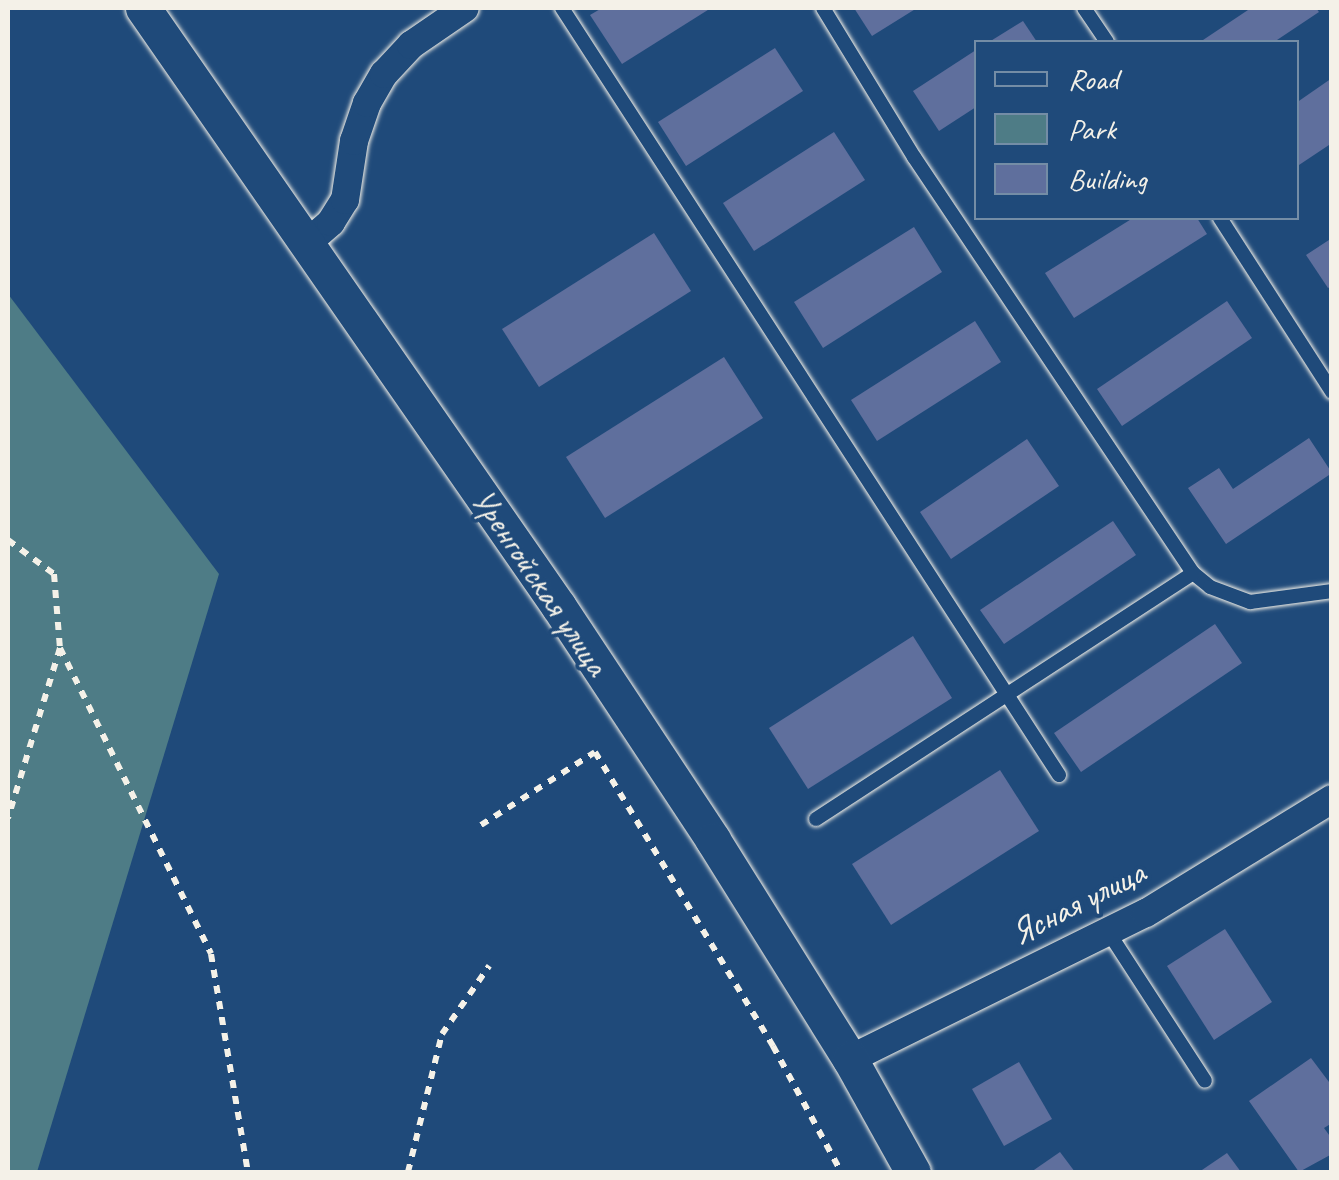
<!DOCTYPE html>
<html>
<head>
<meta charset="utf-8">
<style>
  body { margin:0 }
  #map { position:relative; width:1339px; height:1180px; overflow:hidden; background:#1f4a7a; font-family:Caveat,sans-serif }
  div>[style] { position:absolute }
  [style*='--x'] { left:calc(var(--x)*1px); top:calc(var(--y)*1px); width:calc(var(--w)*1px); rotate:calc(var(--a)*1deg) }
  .green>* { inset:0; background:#4e7c86 }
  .building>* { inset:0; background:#5f6f9d }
  .path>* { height:6px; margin-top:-3px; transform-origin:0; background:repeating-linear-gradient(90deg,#f4f1e8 0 8px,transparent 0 16px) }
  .roads { filter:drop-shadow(0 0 2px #f4f1e8) drop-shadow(0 0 2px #f4f1e8) }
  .service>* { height:14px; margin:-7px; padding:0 7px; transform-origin:7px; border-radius:7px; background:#1f4a7a }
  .minor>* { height:28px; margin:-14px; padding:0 14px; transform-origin:14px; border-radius:14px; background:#1f4a7a }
  .tertiary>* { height:35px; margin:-17.5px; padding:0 17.5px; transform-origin:17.5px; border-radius:17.5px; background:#1f4a7a }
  span { translate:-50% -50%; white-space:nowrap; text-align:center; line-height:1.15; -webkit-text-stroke:8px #1f4a7a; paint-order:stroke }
  .street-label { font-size:35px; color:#f4f1e8 }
  .frame { position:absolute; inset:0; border:10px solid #f4f1e8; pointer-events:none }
  .legend { position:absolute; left:974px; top:40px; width:325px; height:180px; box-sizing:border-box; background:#1f4a7a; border:2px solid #748da6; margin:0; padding:12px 18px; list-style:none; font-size:30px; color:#f4f1e8 }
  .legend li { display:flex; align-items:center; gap:20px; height:50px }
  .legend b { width:50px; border:2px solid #748da6 }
</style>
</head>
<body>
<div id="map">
  <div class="green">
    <div style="clip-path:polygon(8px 294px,219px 574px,37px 1172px,8px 1172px)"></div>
  </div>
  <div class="building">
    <div style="clip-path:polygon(602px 8px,711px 8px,622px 64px,590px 15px)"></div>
    <div style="clip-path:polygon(854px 8px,917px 8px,872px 36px)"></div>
    <div style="clip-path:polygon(1251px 8px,1316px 8px,1319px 12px,1274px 42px,1200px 42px)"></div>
    <div style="clip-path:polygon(1023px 21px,1037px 42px,989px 42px)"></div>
    <div style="clip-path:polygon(775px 48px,803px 91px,686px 166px,658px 122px)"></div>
    <div style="clip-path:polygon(976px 50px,976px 107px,939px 131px,913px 91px)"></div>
    <div style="clip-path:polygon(1332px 78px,1332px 143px,1296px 167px,1296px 103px)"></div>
    <div style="clip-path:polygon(834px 132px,865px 180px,754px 251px,723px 203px)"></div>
    <div style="clip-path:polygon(1133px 218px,1197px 218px,1207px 234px,1074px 318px,1045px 273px)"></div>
    <div style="clip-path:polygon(914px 227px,942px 272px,823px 348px,794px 302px)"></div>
    <div style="clip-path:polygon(654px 233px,691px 291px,539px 387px,502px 329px)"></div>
    <div style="clip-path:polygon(1332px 238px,1332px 286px,1328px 288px,1306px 255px)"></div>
    <div style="clip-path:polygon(1227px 301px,1252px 338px,1122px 426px,1097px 389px)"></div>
    <div style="clip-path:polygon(975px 321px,1001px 362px,877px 441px,851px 400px)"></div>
    <div style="clip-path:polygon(724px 357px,763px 418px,605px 518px,566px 457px)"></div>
    <div style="clip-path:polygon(1309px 438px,1332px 473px,1226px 544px,1188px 488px,1219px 468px,1233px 489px)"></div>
    <div style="clip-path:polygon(1027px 439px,1059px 486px,951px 559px,920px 512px)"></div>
    <div style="clip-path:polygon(1113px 521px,1136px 555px,1004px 644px,980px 610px)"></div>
    <div style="clip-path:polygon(1215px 624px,1242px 663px,1081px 772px,1054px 733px)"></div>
    <div style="clip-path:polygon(913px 636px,952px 698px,808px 789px,769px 728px)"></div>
    <div style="clip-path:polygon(1000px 770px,1039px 831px,891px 925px,852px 864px)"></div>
    <div style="clip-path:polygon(1225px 929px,1272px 1002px,1214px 1040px,1167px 966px)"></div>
    <div style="clip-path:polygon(1311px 1058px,1332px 1086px,1332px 1123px,1324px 1128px,1332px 1139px,1332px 1154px,1299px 1172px,1249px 1101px)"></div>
    <div style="clip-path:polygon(1019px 1062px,1052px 1119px,1004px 1146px,972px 1089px)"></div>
    <div style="clip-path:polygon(1060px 1152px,1075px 1172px,1031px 1172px)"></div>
    <div style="clip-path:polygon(1227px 1153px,1241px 1172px,1199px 1172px)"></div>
  </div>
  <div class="path">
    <div style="--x:8;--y:540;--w:57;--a:36.5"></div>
    <div style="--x:54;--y:574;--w:74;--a:85.4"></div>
    <div style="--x:60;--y:648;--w:178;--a:107"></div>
    <div style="--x:60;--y:648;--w:341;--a:63.7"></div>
    <div style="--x:211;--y:954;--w:221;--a:80.4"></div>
    <div style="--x:481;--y:825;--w:135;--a:-32.6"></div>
    <div style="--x:595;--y:752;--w:344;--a:58.8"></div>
    <div style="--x:773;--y:1046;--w:143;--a:61.6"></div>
    <div style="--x:408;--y:1172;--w:142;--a:-76.2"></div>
    <div style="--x:442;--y:1034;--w:83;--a:-55.3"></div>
  </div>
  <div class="roads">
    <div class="service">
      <div style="--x:562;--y:8;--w:914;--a:57.06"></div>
      <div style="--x:823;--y:8;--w:175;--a:58.6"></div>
      <div style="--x:914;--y:157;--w:501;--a:56.15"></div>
      <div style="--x:1193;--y:573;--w:22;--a:39"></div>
      <div style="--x:1210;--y:587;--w:43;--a:20.6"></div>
      <div style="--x:1250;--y:602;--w:83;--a:-7.6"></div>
      <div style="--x:1084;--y:8;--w:41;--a:55.9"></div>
      <div style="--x:1220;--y:218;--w:207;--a:57.2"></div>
      <div style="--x:816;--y:819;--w:450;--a:-33.1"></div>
      <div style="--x:1109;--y:933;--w:176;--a:57"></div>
    </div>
    <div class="minor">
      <div style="--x:306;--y:244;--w:33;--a:-41"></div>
      <div style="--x:331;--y:222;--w:26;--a:-58"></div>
      <div style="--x:345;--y:200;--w:60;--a:-81.3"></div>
      <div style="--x:354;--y:141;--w:40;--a:-71.1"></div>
      <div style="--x:367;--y:103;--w:34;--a:-60"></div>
      <div style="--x:384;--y:74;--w:40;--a:-47"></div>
      <div style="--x:411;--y:45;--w:65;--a:-34.4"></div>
      <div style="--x:850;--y:1059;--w:330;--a:-26.3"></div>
      <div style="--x:1146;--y:913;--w:218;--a:-31.5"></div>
    </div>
    <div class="tertiary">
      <div style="--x:143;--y:8;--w:729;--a:55.22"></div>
      <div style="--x:559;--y:607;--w:279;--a:56.5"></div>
      <div style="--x:713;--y:840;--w:258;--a:58"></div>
      <div style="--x:850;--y:1059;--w:129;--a:60.9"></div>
    </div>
  </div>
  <div class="street-label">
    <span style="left:540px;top:582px;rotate:56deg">Уренгойская улица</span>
    <span style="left:1078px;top:903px;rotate:-27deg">Ясная улица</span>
  </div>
  <div class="frame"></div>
  <ul class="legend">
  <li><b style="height:12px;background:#1f4a7a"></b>Road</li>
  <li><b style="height:28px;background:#4e7c86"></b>Park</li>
  <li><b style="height:28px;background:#5f6f9d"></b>Building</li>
  </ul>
</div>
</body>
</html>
